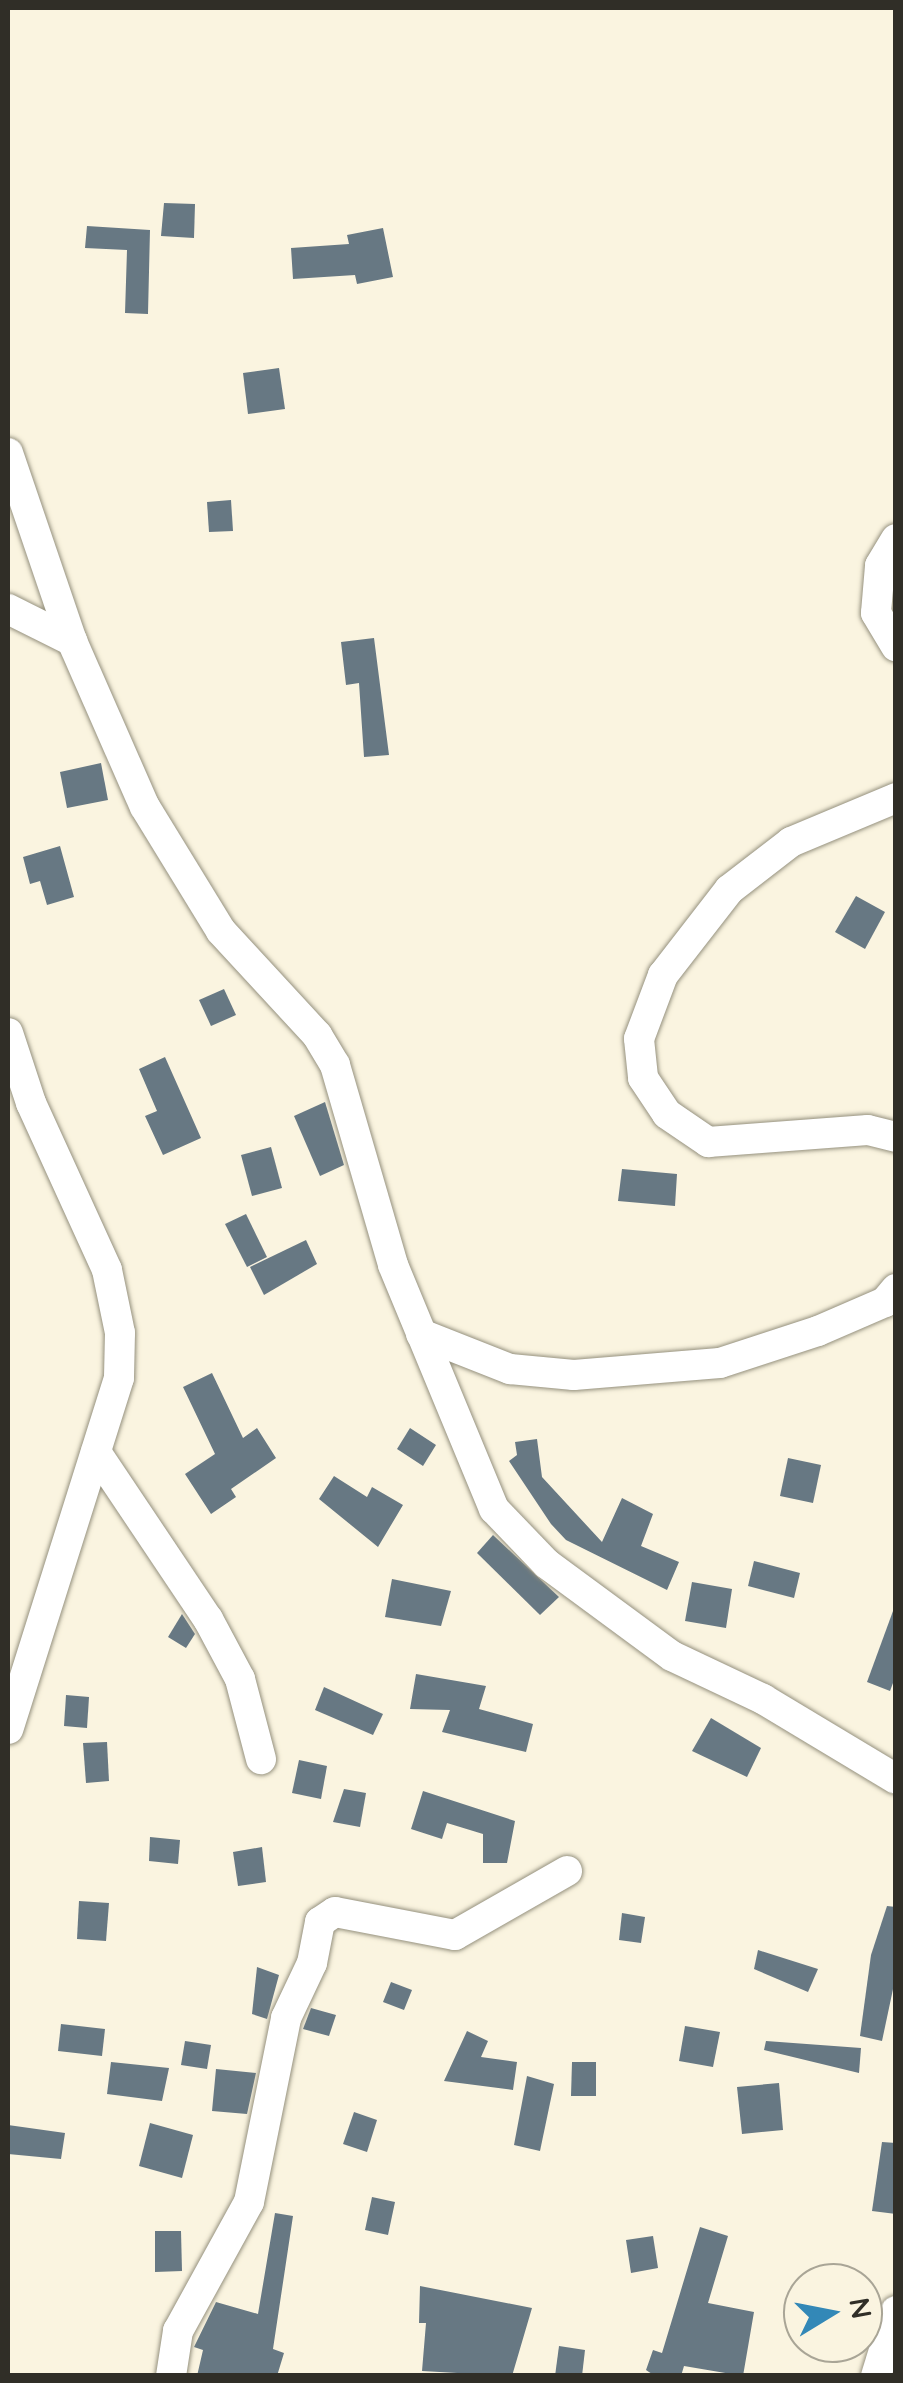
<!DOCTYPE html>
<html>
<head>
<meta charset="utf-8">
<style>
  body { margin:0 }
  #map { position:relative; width:903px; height:2383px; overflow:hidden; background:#faf4e0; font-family:Quicksand,sans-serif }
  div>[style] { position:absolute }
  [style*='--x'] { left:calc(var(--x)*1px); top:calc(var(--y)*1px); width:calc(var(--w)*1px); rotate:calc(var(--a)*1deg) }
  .building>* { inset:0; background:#677883 }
  .roads { filter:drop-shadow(0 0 2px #95917e) drop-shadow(0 0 2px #95917e) }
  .minor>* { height:30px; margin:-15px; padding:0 15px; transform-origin:15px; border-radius:15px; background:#fff }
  span { translate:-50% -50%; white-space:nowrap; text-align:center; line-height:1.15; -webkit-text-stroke:10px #faf4e0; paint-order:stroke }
  .frame { position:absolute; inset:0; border:10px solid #302e27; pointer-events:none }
  .north { position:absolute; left:783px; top:2263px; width:100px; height:100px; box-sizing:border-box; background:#faf4e0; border:2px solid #a9a596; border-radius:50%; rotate:80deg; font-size:28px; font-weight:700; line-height:40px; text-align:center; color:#302e27 }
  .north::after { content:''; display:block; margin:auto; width:35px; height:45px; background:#3388b7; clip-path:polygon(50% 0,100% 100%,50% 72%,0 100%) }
</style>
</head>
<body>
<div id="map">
  <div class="building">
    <div style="clip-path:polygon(164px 203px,195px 204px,194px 238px,161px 236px)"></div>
    <div style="clip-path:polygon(87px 226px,150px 230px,148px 314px,125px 313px,127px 250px,85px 248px)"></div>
    <div style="clip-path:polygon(383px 228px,393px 277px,357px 284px,355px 275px,293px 279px,291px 248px,349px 244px,347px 235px)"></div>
    <div style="clip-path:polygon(279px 368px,285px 409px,248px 414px,243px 373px)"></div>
    <div style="clip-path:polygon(231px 500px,233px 531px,209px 532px,207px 502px)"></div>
    <div style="clip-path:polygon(374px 638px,389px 755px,364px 757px,359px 683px,346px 685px,341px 642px)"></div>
    <div style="clip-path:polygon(101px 763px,108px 800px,67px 808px,60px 772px)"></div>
    <div style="clip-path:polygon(60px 846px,74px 897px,47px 905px,40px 881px,30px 884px,23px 857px)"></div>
    <div style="clip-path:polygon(856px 896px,885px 912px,865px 949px,835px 932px)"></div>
    <div style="clip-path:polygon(224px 989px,236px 1015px,211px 1026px,199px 1000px)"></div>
    <div style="clip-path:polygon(165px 1057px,201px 1138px,163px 1155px,145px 1116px,157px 1111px,139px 1069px)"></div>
    <div style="clip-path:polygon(325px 1102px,344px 1165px,320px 1176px,294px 1116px)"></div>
    <div style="clip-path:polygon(271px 1147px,282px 1188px,252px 1196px,241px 1155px)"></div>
    <div style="clip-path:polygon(622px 1169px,677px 1174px,675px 1206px,618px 1201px)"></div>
    <div style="clip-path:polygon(246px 1214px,267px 1257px,247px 1267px,225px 1224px)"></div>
    <div style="clip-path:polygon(306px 1240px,317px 1264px,264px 1295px,250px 1267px)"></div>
    <div style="clip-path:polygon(212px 1373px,243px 1438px,257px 1428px,276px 1458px,231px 1489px,236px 1497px,211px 1514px,185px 1474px,215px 1454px,183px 1387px)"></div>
    <div style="clip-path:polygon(410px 1428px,436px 1445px,423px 1466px,397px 1449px)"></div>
    <div style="clip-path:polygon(537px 1439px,542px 1477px,602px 1542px,622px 1498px,653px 1514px,641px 1546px,679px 1562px,667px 1590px,566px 1540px,551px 1524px,509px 1461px,517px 1455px,515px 1442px)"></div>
    <div style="clip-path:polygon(788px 1458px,821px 1465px,813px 1503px,780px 1496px)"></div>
    <div style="clip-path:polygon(334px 1476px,367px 1497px,372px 1487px,403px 1505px,378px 1547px,319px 1499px)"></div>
    <div style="clip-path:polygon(493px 1535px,559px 1597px,540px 1615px,477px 1553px)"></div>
    <div style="clip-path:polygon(754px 1561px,800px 1573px,794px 1598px,748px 1586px)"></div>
    <div style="clip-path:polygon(392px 1579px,451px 1591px,441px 1626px,385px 1617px)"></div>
    <div style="clip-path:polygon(692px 1582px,732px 1589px,726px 1628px,685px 1621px)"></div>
    <div style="clip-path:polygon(893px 1611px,896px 1675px,890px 1691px,867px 1682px)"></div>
    <div style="clip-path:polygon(182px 1614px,195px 1634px,186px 1648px,168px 1637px)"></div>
    <div style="clip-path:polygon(416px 1674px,486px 1686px,479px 1709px,533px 1724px,526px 1752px,442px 1732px,450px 1710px,410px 1709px)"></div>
    <div style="clip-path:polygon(324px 1687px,383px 1714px,373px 1735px,315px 1710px)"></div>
    <div style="clip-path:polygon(66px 1695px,89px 1697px,87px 1728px,64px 1726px)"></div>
    <div style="clip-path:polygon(711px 1718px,761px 1748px,747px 1777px,692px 1751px)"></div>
    <div style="clip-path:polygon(107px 1742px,109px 1781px,86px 1783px,83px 1743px)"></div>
    <div style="clip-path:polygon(299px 1760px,327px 1766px,321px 1799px,292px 1793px)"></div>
    <div style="clip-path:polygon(344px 1789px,366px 1793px,360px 1827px,333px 1822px)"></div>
    <div style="clip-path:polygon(423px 1791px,515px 1821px,507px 1863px,483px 1863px,483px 1834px,447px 1823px,442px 1839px,411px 1829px)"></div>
    <div style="clip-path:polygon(150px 1837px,180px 1840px,178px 1864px,149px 1861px)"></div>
    <div style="clip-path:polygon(262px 1847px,266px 1882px,238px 1886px,233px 1852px)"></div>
    <div style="clip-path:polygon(79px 1901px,109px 1903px,106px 1941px,77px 1939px)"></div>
    <div style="clip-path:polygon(887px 1906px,896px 1907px,896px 1975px,882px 2041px,860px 2036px,871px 1955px)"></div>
    <div style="clip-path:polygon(622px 1913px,645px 1917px,641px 1943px,619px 1940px)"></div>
    <div style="clip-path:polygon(758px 1950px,818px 1969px,808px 1992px,754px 1969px)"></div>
    <div style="clip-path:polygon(257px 1967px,279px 1975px,267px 2019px,252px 2014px)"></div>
    <div style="clip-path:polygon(391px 1982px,412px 1990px,404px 2010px,383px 2002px)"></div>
    <div style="clip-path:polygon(311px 2008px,336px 2015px,329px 2036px,303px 2029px)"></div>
    <div style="clip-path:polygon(61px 2024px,105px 2029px,102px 2056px,58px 2051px)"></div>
    <div style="clip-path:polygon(685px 2026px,720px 2032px,713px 2067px,679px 2061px)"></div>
    <div style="clip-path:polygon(467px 2031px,488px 2041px,481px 2057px,517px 2062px,513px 2090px,444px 2081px)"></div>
    <div style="clip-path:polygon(185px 2041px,211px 2045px,207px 2069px,181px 2065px)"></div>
    <div style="clip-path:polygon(766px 2041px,861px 2048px,859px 2073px,764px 2050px)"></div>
    <div style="clip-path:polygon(111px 2062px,169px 2068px,162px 2101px,107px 2094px)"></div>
    <div style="clip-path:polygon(572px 2062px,596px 2062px,596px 2096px,571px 2096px)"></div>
    <div style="clip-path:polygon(216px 2069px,256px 2073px,247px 2114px,212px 2111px)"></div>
    <div style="clip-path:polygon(527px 2076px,554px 2084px,540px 2151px,514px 2145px)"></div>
    <div style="clip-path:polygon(779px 2083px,783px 2130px,742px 2134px,737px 2087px)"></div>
    <div style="clip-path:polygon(354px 2112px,377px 2120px,367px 2152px,343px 2144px)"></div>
    <div style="clip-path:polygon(150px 2123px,193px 2135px,182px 2178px,139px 2166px)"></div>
    <div style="clip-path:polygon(8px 2125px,65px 2133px,61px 2159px,8px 2154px)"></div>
    <div style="clip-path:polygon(882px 2142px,896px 2143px,896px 2214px,872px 2211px)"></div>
    <div style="clip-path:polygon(372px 2197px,395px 2202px,388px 2235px,365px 2230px)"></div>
    <div style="clip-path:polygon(275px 2213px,293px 2216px,273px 2349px,284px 2353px,277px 2376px,197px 2376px,203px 2350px,194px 2347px,216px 2302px,258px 2314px)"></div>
    <div style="clip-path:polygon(700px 2227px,728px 2236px,708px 2303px,754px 2312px,743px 2376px,684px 2366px,681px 2376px,655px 2376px,646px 2370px,653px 2350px,662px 2353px)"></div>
    <div style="clip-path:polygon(155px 2231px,181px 2231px,182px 2271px,155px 2272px)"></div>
    <div style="clip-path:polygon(653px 2236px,658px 2268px,631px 2273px,626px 2240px)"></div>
    <div style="clip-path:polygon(420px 2286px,532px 2308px,512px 2376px,422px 2371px,426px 2323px,419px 2323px)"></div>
    <div style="clip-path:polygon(559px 2346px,585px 2350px,582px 2376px,555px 2376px)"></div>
  </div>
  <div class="roads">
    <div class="minor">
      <div style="--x:8;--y:453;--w:199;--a:71.2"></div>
      <div style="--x:72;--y:641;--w:181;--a:66.3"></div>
      <div style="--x:145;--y:807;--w:145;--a:58.5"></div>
      <div style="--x:221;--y:931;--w:142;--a:47.3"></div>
      <div style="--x:317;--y:1035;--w:35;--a:59"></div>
      <div style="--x:335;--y:1065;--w:208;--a:73.8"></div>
      <div style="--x:393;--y:1265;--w:264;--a:67.5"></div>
      <div style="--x:494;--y:1509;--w:76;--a:46.1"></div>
      <div style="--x:547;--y:1564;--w:155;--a:36.4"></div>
      <div style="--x:672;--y:1656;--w:101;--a:25.3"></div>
      <div style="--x:763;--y:1699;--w:155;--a:31"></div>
      <div style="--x:896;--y:539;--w:31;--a:121"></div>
      <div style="--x:880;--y:566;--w:47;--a:94.9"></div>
      <div style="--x:876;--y:613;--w:39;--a:59"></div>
      <div style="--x:8;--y:609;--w:72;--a:26.6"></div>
      <div style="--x:896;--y:798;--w:114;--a:157.3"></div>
      <div style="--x:791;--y:842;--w:78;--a:142.3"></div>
      <div style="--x:729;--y:890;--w:108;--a:127.8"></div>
      <div style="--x:663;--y:975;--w:68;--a:110.6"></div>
      <div style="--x:639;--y:1039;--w:39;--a:84"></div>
      <div style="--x:643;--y:1078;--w:43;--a:56.3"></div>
      <div style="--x:667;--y:1114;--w:50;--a:34.3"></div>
      <div style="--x:708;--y:1142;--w:160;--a:-4.3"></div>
      <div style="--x:868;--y:1130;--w:29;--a:14"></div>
      <div style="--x:8;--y:1033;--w:74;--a:71.8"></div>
      <div style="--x:31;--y:1103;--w:183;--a:65.5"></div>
      <div style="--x:107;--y:1270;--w:64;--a:78.3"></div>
      <div style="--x:120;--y:1333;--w:45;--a:91.3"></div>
      <div style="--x:119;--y:1378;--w:368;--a:107.5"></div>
      <div style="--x:421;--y:1334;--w:96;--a:21.5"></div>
      <div style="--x:510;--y:1369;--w:64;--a:5.4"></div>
      <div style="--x:574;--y:1375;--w:146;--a:-4.7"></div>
      <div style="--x:720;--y:1363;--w:103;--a:-18.1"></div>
      <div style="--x:818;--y:1331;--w:73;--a:-23.4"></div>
      <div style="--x:885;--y:1302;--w:17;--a:-50"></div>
      <div style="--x:96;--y:1452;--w:201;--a:56.2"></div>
      <div style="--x:208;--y:1619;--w:68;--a:61.9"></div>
      <div style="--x:240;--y:1679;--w:83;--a:75.3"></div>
      <div style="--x:171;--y:2376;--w:46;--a:-81.2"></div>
      <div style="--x:178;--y:2331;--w:147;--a:-61.2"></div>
      <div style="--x:249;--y:2202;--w:188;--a:-78.6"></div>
      <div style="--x:286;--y:2018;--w:61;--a:-64.7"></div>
      <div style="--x:312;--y:1963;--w:42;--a:-79"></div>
      <div style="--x:320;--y:1922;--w:18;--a:-34"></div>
      <div style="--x:335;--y:1912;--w:122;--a:10.9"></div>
      <div style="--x:455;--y:1935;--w:129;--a:-29.7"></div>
      <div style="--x:876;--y:2376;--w:68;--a:-72.9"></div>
    </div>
  </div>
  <div class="frame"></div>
  <div class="north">N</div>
</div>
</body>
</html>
